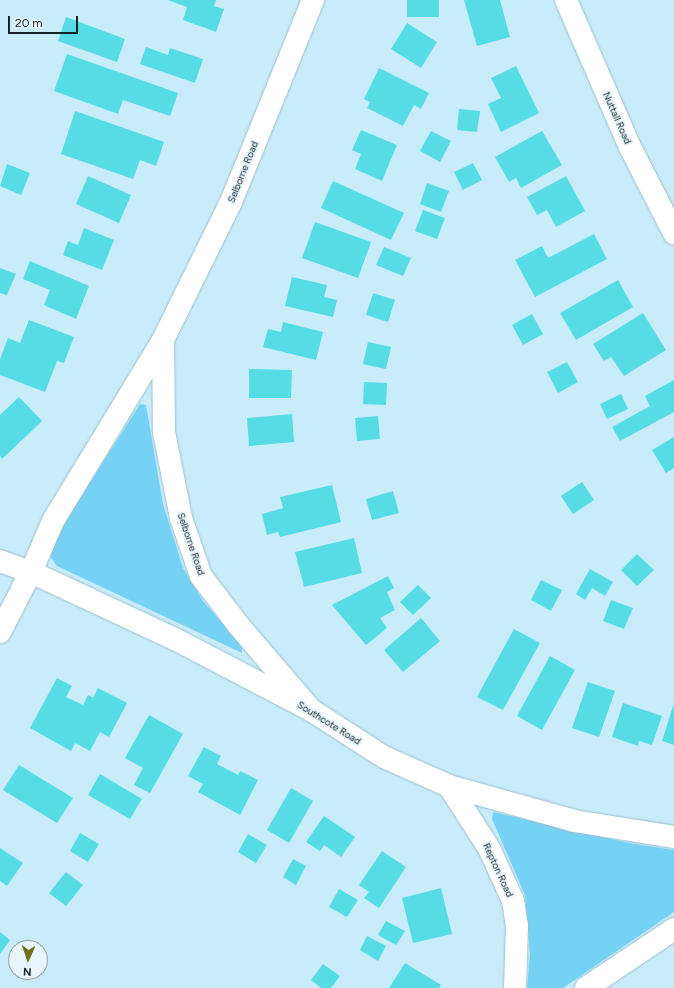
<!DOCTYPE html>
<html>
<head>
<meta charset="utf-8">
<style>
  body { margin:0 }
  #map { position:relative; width:674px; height:988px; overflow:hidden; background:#c9ecfa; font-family:Figtree,sans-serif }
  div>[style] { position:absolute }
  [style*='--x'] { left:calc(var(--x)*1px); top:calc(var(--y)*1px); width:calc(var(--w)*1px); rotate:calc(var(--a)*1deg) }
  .green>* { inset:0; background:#75d2f4 }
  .building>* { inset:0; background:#56dce5 }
  .roads { filter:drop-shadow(0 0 1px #9ec0ce) drop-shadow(0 0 1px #9ec0ce) }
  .minor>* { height:22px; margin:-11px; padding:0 11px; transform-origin:11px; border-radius:11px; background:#fff }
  span { translate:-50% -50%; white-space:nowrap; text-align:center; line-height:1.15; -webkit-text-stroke:4px #e7f5fb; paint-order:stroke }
  .street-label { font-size:10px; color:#152328 }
  .north { position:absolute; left:8px; top:940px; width:40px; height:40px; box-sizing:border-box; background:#e7f5fb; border:1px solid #93a1a7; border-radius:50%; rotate:183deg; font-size:11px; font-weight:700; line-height:16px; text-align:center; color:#152328 }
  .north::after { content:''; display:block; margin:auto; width:14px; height:18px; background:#707116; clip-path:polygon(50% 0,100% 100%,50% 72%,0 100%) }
  .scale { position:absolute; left:8px; top:16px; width:70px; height:18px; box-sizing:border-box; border:2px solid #152328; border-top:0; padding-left:5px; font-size:12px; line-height:14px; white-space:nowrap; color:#152328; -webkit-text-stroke:3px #e7f5fb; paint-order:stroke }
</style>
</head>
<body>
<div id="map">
  <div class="green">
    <div style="clip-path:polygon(140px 404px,146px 405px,163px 504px,183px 568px,203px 601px,242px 646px,242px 653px,57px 566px,51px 558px,53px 541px)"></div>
    <div style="clip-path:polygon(493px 812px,629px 843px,674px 850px,674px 912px,563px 988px,527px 988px,530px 954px,525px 895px,492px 819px)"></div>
  </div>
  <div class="building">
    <div style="clip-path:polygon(168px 0,216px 0,214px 6px,224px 9px,216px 32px,183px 20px,187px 7px)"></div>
    <div style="clip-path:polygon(407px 0,439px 0,439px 17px,407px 17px)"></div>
    <div style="clip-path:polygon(464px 0,500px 0,510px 37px,477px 46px)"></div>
    <div style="clip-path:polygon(66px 17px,125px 39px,117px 62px,58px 41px)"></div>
    <div style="clip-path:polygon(407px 23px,437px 42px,421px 68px,391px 49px)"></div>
    <div style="clip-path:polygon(146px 47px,168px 55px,170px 48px,203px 59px,195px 83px,140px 64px)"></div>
    <div style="clip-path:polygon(67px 54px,178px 93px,170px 116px,123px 100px,118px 114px,54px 91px)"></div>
    <div style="clip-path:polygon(516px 66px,539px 113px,501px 132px,488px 104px,501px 98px,491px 78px)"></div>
    <div style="clip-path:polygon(379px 68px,429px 93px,421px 109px,414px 105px,403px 126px,367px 108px,370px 102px,364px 99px)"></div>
    <div style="clip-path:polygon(459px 109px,480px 111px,477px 132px,457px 130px)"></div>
    <div style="clip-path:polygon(75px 111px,164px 142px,156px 166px,140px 160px,133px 179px,61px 154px)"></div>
    <div style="clip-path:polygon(361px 130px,397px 145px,382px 181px,355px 169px,361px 154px,352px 150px)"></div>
    <div style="clip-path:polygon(431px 131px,451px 141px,440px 162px,420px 151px)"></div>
    <div style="clip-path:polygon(542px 131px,562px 165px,521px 188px,516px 178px,509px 182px,495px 157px)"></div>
    <div style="clip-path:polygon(473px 163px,482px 180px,463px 190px,454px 172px)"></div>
    <div style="clip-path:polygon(7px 164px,30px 173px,21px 195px,0 186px)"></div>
    <div style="clip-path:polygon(88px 176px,131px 195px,119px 223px,76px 204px)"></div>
    <div style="clip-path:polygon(566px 176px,585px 211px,556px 227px,547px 210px,537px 215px,527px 197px)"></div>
    <div style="clip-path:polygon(333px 181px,404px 213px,391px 240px,321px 208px)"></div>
    <div style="clip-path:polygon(427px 183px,449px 191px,441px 212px,420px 204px)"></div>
    <div style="clip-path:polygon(423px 210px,445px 218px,437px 239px,415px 231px)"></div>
    <div style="clip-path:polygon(315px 222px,371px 242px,358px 278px,302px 258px)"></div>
    <div style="clip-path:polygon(84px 228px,114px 240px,102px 270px,63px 255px,68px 241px,78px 245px)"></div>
    <div style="clip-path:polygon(594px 234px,607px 259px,535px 297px,515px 260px,542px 246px,548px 258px)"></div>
    <div style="clip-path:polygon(384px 247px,411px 258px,403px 276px,376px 265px)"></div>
    <div style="clip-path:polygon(30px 261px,89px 286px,76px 319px,44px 305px,50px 290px,23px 279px)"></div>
    <div style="clip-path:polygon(0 268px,16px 274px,7px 295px,0 293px)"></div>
    <div style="clip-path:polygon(292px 277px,327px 285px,324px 297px,337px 300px,333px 317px,285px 306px)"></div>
    <div style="clip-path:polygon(618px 280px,633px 307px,576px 340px,560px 313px)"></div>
    <div style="clip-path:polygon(373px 293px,395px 300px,388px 322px,366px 315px)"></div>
    <div style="clip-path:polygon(643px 313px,666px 350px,624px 376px,611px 357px,604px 361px,593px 344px)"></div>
    <div style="clip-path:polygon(532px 314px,543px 334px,523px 345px,512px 325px)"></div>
    <div style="clip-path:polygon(29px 320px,74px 337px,64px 363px,57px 361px,45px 392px,0 375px,0 359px,8px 338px,20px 343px)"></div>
    <div style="clip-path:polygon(283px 322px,323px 332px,316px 360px,263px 347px,268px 329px,281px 332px)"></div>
    <div style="clip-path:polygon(368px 342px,391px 347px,386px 369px,363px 364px)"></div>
    <div style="clip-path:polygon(567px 362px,578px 382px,558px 393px,547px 372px)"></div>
    <div style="clip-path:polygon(249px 369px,292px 370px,291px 398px,249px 398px)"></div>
    <div style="clip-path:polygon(674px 380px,674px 412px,620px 441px,612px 427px,650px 406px,645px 396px)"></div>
    <div style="clip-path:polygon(364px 382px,387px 383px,386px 405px,363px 404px)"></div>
    <div style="clip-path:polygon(621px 394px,628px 409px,607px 419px,600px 404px)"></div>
    <div style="clip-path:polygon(19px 397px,42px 421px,2px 459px,0 456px,0 415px)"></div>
    <div style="clip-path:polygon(292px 414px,294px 442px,249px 446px,247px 418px)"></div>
    <div style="clip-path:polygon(378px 416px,380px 439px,357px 441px,355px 418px)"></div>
    <div style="clip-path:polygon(674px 437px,674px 468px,666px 473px,652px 450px)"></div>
    <div style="clip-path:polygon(582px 482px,594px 500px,573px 514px,561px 496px)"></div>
    <div style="clip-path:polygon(332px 485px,341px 522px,280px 537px,278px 532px,267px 535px,262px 514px,283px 508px,280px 497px)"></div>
    <div style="clip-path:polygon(393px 491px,399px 513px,372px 520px,366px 499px)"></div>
    <div style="clip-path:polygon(354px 538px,362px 573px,304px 587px,295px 552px)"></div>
    <div style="clip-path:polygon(637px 554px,654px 570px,637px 586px,621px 570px)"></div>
    <div style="clip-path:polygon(590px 569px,613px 582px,605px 596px,592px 588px,585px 600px,576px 594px)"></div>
    <div style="clip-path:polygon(388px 576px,394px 588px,387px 592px,395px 610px,380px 618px,387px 628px,366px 645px,332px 605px)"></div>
    <div style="clip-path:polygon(541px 580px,562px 590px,551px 611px,531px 600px)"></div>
    <div style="clip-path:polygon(418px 585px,431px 598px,413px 615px,400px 602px)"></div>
    <div style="clip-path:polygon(611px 600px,633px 608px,624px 629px,603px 621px)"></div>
    <div style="clip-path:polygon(421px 618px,440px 641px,403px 672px,384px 650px)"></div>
    <div style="clip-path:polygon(514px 629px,540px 643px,503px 710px,477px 697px)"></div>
    <div style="clip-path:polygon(550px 656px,575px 670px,542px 730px,517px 716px)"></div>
    <div style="clip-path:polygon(57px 678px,72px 686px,66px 697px,83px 705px,88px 695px,93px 698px,98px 688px,127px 703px,109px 737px,100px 732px,90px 751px,75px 743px,71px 751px,30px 728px)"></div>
    <div style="clip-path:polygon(588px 682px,615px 691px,599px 737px,572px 728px)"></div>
    <div style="clip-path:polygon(623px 703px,662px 716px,652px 745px,639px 741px,638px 746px,612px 737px)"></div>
    <div style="clip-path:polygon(674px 703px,674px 745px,662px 741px)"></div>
    <div style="clip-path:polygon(149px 715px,183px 734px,150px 793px,134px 785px,143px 768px,125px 758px)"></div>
    <div style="clip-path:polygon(204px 747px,221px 756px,217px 764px,238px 775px,240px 771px,258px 780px,240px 815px,198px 792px,203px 784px,188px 776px)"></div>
    <div style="clip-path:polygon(19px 765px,73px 798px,57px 823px,3px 790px)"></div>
    <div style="clip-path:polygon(100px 774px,142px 799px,130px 819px,88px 795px)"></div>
    <div style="clip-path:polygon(291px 788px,313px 801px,289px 843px,267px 830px)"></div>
    <div style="clip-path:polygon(324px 816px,355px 837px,341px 857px,324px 845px,320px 851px,306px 842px)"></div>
    <div style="clip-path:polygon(80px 833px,99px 844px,88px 862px,70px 851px)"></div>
    <div style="clip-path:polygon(248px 834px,267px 845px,256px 863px,238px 852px)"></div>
    <div style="clip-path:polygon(0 848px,23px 863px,7px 886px,0 881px)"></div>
    <div style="clip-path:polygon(382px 851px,406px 867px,379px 908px,364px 898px,369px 892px,359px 885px)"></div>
    <div style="clip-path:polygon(293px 859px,306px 866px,296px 885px,283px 877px)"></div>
    <div style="clip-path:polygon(66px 872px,83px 885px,66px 906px,49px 893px)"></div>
    <div style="clip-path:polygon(441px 888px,452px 934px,413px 943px,402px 898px)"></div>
    <div style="clip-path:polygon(339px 889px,358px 900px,347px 917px,329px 907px)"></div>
    <div style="clip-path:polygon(386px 921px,405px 931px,396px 945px,378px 935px)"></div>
    <div style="clip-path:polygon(0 932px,10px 940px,0 954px)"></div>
    <div style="clip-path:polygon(367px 936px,386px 946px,378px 961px,360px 950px)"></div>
    <div style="clip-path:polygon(405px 963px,441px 985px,439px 988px,389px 988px)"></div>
    <div style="clip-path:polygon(323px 964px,340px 976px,331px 988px,321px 988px,311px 980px)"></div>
  </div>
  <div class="roads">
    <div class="minor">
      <div style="--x:566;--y:0;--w:160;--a:66.5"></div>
      <div style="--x:630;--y:147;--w:97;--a:62.9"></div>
      <div style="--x:0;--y:561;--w:33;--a:20"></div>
      <div style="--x:31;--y:572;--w:159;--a:25"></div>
      <div style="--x:175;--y:639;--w:153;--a:27.6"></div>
      <div style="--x:311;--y:710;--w:87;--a:32.8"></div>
      <div style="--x:384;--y:757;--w:71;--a:24"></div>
      <div style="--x:449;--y:786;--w:130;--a:15.6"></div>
      <div style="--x:574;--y:821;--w:101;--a:9.1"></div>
      <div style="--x:0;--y:632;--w:68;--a:-62.7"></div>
      <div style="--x:31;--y:572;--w:56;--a:-66.7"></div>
      <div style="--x:53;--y:521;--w:212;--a:-58.7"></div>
      <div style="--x:311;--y:710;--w:111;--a:-130.6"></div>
      <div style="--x:239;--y:626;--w:63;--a:-127.2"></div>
      <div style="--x:201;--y:576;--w:61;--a:-109"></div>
      <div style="--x:181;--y:518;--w:88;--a:-101.2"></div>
      <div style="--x:164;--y:432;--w:92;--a:-90.6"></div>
      <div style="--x:163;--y:340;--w:154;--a:-63.8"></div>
      <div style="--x:231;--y:202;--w:218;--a:-67.9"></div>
      <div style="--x:449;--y:786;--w:74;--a:57.2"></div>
      <div style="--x:489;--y:848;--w:58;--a:65.6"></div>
      <div style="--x:513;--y:901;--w:25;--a:81"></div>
      <div style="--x:517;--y:926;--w:62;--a:91.8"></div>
      <div style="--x:586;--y:988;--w:106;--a:-33.8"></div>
    </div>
  </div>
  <div class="street-label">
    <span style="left:617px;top:118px;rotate:66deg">Nuttall Road</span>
    <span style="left:243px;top:172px;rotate:-68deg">Selborne Road</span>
    <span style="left:191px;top:544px;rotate:71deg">Selborne Road</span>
    <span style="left:329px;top:723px;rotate:32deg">Southcote Road</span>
    <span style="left:498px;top:870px;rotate:65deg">Repton Road</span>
  </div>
  <div class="north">N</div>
  <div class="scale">20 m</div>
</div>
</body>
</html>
